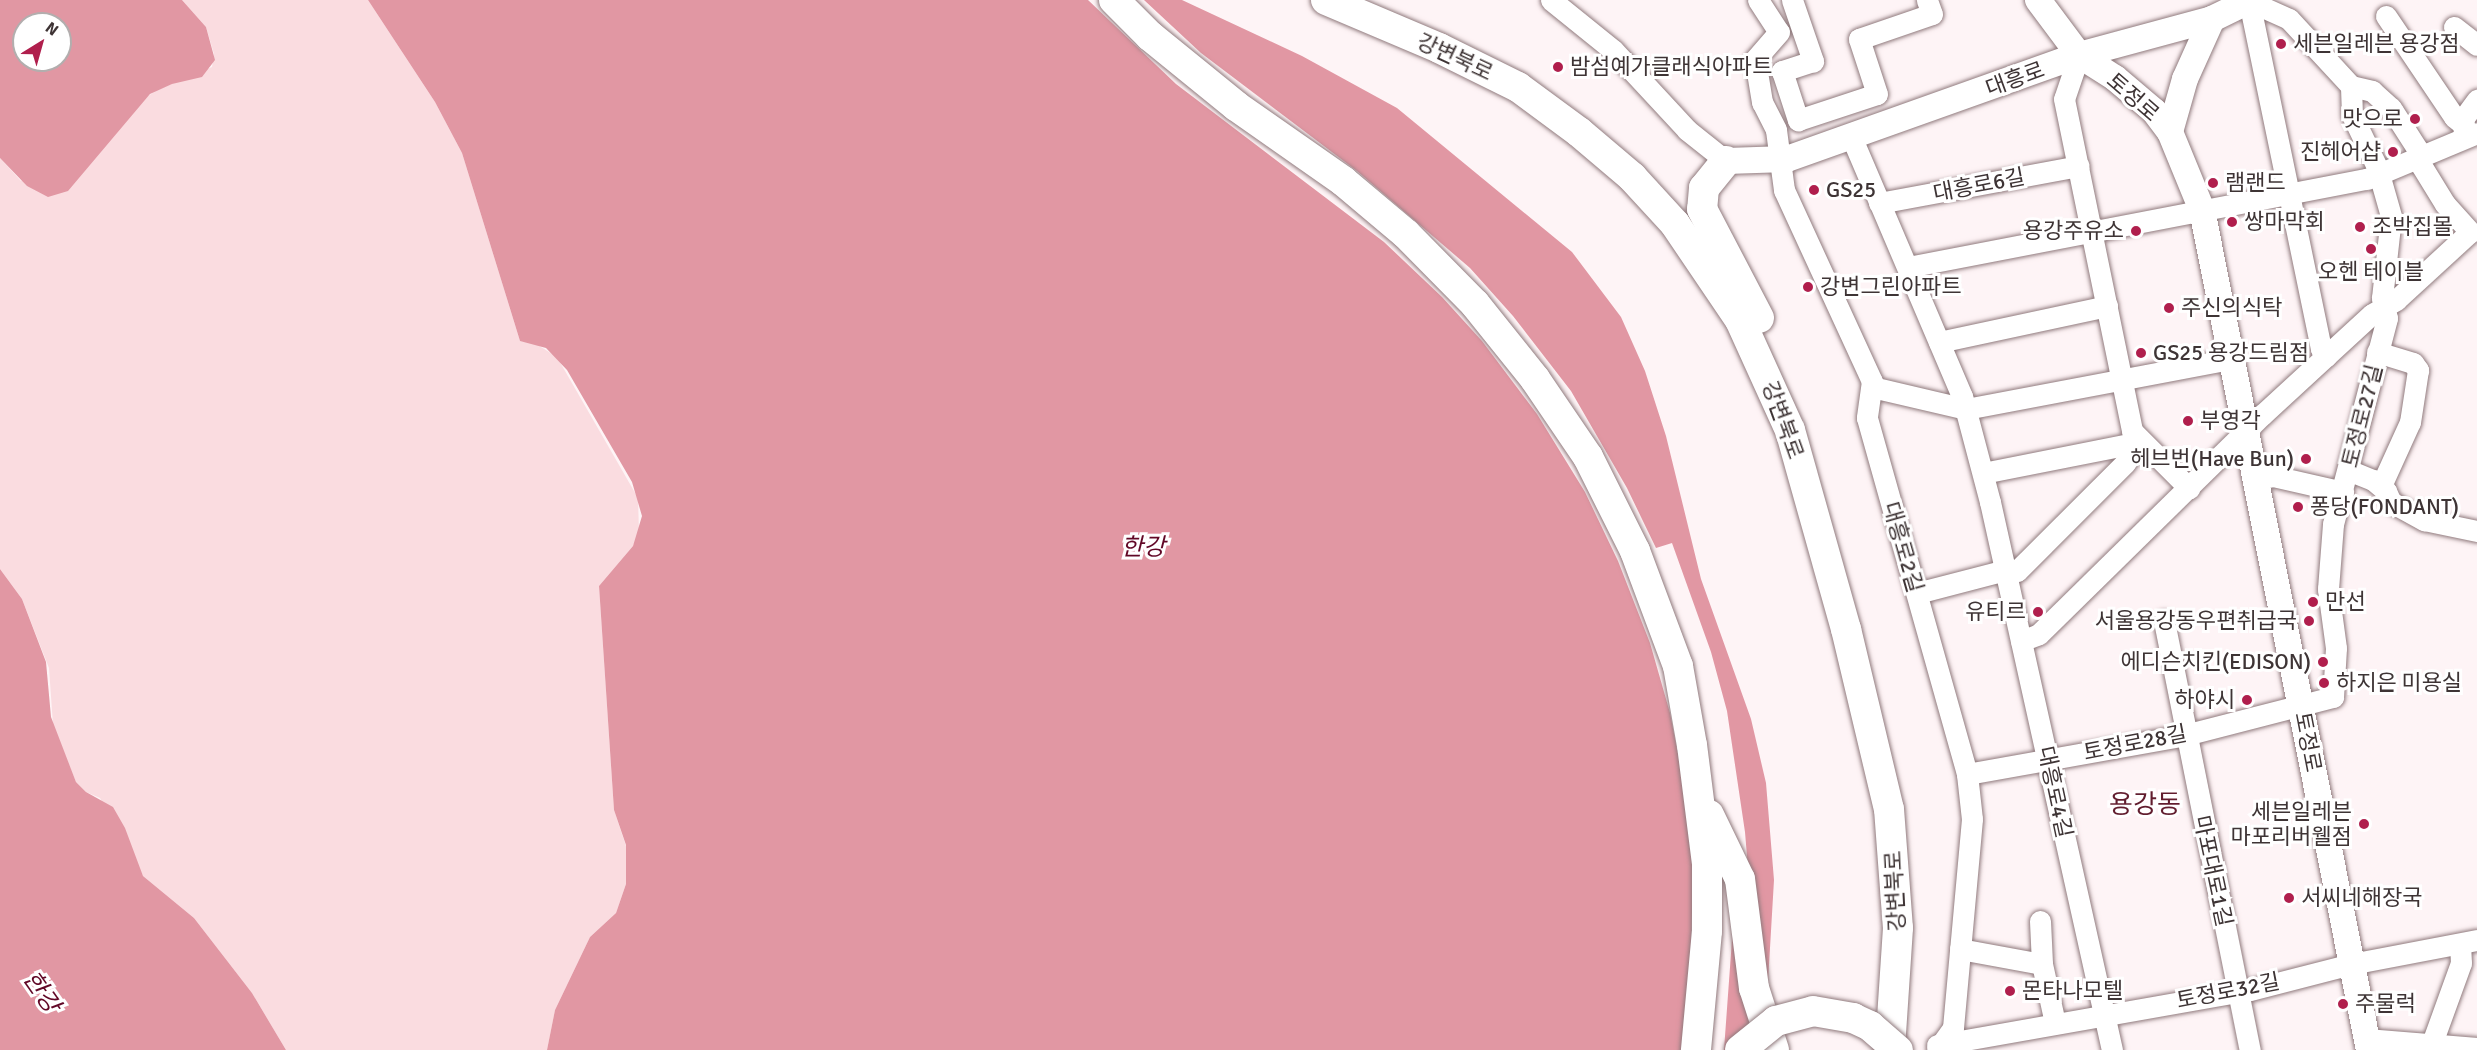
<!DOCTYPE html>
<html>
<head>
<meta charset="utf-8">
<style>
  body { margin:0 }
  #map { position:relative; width:2477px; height:1050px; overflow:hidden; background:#fef4f6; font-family:Signika,"Noto Sans KR",sans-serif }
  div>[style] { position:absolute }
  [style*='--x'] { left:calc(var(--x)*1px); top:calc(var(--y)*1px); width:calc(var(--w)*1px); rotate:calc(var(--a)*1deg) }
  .green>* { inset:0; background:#fadce0 }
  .water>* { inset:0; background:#e197a3 }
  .pier>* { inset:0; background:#fef4f6 }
  .roads { filter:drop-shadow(0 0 2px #907a7d) drop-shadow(0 0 2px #907a7d) }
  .minor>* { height:21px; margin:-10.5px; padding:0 10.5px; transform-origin:10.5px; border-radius:10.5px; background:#fff }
  .major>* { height:26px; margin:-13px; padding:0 13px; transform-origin:13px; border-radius:13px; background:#fff }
  .highway>* { height:30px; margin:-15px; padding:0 15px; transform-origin:15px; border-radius:15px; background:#fff }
  .bridges { filter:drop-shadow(0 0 2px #907a7d) drop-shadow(0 0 2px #907a7d) }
  .highway-bridge>* { height:30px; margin:-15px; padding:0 15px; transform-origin:15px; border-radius:15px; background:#fff }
  .dots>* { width:16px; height:16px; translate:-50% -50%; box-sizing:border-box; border:3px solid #fff; border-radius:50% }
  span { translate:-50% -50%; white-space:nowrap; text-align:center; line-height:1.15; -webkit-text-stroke:6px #fff; paint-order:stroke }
  .poi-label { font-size:22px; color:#3e3435 }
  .left { translate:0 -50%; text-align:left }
  .right { translate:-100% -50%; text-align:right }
  .street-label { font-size:22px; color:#3e3435 }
  .water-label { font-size:24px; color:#610726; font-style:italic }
  .quarter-label { font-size:26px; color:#611d2e }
  .north { position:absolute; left:12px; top:12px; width:60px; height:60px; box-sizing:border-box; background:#fff; border:2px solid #b2aeae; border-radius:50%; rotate:37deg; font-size:16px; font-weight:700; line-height:24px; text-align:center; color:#3e3435 }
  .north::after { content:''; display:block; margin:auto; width:21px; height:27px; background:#b01f4d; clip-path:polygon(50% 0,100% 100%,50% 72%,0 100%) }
</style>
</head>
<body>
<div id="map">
  <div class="green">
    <div style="clip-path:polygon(182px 0,368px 0,435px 102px,462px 153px,520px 341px,533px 342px,557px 357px,638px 498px,639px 532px,633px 546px,599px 586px,614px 810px,626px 846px,626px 884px,616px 913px,590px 937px,555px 1010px,547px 1050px,286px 1050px,252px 993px,194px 918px,143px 876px,100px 798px,86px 792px,76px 782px,53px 725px,49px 668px,22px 599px,0 569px,0 158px,21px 181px,157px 90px,212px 67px,214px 54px,206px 27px)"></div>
  </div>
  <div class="water">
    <div style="clip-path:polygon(evenodd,0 0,182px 0,206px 27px,215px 60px,202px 77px,172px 84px,150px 94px,68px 191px,48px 197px,27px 186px,0 158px,0 0,24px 24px,60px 24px,60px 60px,24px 60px,24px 24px)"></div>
    <div style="clip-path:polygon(368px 0,1182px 0,1302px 56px,1397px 108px,1572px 252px,1621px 317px,1645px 371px,1666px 436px,1701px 579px,1751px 719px,1766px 783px,1774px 880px,1764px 1050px,547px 1050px,555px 1010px,590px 937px,616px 913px,626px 884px,626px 845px,614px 810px,599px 586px,633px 546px,642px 516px,632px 482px,567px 370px,546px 348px,520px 341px,462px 153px,435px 102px)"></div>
    <div style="clip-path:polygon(0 569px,22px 599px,46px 662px,51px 717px,76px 782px,86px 792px,113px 807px,125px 828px,143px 876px,194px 918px,252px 993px,286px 1050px,0 1050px)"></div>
  </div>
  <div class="pier">
    <div style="clip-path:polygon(1088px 0,1144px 0,1201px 53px,1357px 171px,1470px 268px,1513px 316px,1571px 391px,1627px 488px,1656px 548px,1672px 543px,1711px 652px,1727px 711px,1745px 832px,1749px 880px,1733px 926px,1724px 1050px,1682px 1050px,1690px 990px,1693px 872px,1686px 796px,1670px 713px,1650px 643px,1618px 561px,1585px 492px,1537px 414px,1482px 341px,1442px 297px,1384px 242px,1176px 84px)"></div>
  </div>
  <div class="roads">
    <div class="minor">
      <div style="--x:1551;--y:0;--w:80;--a:38.9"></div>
      <div style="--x:1613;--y:50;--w:109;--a:47.2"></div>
      <div style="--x:1687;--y:130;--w:50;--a:38.5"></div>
      <div style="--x:1758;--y:0;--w:38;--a:57"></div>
      <div style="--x:1779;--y:32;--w:37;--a:131"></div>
      <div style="--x:1755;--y:60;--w:43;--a:80.5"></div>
      <div style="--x:1762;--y:102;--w:31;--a:63"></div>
      <div style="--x:1776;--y:130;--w:61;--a:82.4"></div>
      <div style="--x:1784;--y:190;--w:210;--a:65.3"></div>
      <div style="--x:1872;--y:381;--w:37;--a:98"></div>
      <div style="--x:1867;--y:418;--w:370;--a:74.3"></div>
      <div style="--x:1967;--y:774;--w:45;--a:83.7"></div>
      <div style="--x:1972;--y:819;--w:210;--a:95.2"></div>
      <div style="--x:1953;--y:1028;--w:27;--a:126"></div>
      <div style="--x:1792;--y:0;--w:65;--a:71"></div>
      <div style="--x:1813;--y:61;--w:33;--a:162"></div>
      <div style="--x:1782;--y:71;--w:52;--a:71.9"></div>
      <div style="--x:1798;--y:120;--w:83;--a:-18.2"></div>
      <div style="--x:1877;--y:94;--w:58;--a:-108.1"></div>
      <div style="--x:1859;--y:39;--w:77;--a:-18.9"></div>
      <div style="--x:1932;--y:14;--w:15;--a:-110"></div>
      <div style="--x:2249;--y:1;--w:355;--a:78.3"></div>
      <div style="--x:2321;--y:349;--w:9;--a:54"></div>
      <div style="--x:2249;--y:1;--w:44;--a:24.2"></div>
      <div style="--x:2289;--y:19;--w:91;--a:47.2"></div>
      <div style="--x:2351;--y:86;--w:22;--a:13"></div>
      <div style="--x:2372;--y:91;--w:25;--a:42"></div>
      <div style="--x:2391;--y:108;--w:50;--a:57.3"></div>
      <div style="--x:2418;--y:150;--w:15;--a:79"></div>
      <div style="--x:2421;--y:165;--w:46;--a:58.4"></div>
      <div style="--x:2445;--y:204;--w:38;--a:48"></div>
      <div style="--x:2386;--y:16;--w:122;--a:56"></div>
      <div style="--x:2454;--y:117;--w:13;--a:39"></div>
      <div style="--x:2454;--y:27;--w:29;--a:38"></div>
      <div style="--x:2079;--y:55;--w:46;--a:108.8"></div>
      <div style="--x:2064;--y:99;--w:339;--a:78.4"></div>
      <div style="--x:2132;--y:431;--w:81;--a:45"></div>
      <div style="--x:1851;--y:136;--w:283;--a:66.9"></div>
      <div style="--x:1962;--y:396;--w:110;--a:75.2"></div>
      <div style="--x:1990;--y:502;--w:561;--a:77.45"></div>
      <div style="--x:2464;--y:136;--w:17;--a:-93"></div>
      <div style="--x:2463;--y:119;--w:24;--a:-54"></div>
      <div style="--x:1879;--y:203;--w:203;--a:-10.5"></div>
      <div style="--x:1908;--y:267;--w:467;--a:-10.9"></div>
      <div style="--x:2367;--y:179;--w:119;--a:-22.7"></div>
      <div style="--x:1939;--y:342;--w:172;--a:-12.1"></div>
      <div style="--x:2377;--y:352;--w:38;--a:17"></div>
      <div style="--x:2413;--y:363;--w:9;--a:54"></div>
      <div style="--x:2418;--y:370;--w:53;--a:98.7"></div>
      <div style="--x:2410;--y:422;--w:70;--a:114.4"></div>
      <div style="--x:1872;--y:387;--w:97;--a:13.2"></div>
      <div style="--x:1966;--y:409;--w:269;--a:-10.7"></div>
      <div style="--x:2348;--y:470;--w:27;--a:22"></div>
      <div style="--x:2373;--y:480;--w:17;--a:40"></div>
      <div style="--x:2386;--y:491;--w:12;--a:66"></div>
      <div style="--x:2391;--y:502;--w:38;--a:29"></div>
      <div style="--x:2424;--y:520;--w:54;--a:11.7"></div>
      <div style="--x:1983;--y:473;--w:159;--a:-11.2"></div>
      <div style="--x:2255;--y:480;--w:18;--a:-13"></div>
      <div style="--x:2273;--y:476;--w:72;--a:12.9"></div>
      <div style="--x:2006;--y:572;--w:11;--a:-5"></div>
      <div style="--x:2017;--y:571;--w:153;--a:-45"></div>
      <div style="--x:2125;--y:463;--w:25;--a:-56"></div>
      <div style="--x:1917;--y:593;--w:91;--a:-14.6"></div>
      <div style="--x:2164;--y:621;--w:438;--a:78.7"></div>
      <div style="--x:2021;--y:641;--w:19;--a:-21"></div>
      <div style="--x:2039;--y:634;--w:313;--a:-44.5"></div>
      <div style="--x:2262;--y:415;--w:149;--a:-42.6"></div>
      <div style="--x:2372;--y:314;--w:28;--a:-30"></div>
      <div style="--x:2396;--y:300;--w:100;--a:-42.6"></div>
      <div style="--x:1967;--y:774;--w:221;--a:-10.1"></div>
      <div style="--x:2185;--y:735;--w:153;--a:-14.4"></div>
      <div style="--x:2333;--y:697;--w:49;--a:-86.5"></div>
      <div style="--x:2336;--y:648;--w:60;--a:-97.7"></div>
      <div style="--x:2328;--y:589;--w:65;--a:-85.6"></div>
      <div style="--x:2333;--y:524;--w:213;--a:-75.3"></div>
      <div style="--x:2387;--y:318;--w:21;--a:-104"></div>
      <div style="--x:2382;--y:298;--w:82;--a:-83.7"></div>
      <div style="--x:2391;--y:216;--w:51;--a:-105.9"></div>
      <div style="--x:2377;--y:167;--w:58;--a:-115.7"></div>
      <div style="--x:2352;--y:115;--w:29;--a:-92"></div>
      <div style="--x:2040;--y:921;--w:43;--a:87.3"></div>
      <div style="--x:2042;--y:964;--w:60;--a:77.6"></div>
      <div style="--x:1960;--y:949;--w:83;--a:10.4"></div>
      <div style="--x:2366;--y:1039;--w:111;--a:4.6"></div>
      <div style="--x:2432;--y:1043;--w:85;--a:-70.1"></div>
      <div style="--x:2461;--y:963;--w:19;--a:-93"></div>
      <div style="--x:1937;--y:1045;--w:318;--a:-10"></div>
      <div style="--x:2250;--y:990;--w:104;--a:-14.4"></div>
      <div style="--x:2351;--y:964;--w:128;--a:-10.8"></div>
    </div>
    <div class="major">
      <div style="--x:2038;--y:0;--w:69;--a:53.3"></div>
      <div style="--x:2079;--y:55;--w:43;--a:32.6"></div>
      <div style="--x:2115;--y:78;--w:51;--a:40.2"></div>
      <div style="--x:2154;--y:111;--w:26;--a:53"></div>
      <div style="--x:2170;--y:132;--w:84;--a:67.7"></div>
      <div style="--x:2202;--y:210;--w:856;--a:78.76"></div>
      <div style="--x:2170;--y:132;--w:55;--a:-74.2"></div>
      <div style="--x:2185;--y:79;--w:66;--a:-65.8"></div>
      <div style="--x:1726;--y:161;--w:61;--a:-1.9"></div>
      <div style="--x:1787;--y:159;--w:310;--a:-19.6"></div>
      <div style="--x:2079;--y:55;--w:138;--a:-15.1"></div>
      <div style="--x:2212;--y:19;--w:43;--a:-26"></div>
    </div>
    <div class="highway">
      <div style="--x:1114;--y:0;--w:51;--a:45"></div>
      <div style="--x:1150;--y:36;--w:111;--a:39.1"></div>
      <div style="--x:1236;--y:106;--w:131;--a:35"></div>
      <div style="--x:1343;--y:181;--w:82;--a:40.1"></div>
      <div style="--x:1406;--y:234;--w:98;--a:45.4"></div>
      <div style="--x:1475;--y:304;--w:96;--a:51.3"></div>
      <div style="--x:1535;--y:379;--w:94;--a:55.8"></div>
      <div style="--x:1588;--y:457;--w:105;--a:63.4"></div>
      <div style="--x:1635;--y:551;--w:123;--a:69.5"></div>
      <div style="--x:1678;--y:666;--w:80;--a:80"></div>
      <div style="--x:1692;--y:745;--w:119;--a:82.8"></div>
      <div style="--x:1707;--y:863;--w:68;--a:90"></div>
      <div style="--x:1707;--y:931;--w:120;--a:95.3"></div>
      <div style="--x:1326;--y:0;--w:123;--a:23"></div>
      <div style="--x:1439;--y:48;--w:88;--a:26.3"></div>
      <div style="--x:1518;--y:87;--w:76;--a:36.4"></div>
      <div style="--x:1579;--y:132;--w:70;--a:40.3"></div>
      <div style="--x:1632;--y:177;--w:64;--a:47.5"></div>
      <div style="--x:1675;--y:224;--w:116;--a:55.9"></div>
      <div style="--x:1740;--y:320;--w:121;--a:65.6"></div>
      <div style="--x:1790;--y:430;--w:207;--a:74.3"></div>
      <div style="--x:1846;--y:629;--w:185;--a:76.6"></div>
      <div style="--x:1889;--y:809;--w:119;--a:85.7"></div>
      <div style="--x:1898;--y:928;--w:122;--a:93.8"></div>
      <div style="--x:1726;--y:161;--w:35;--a:129"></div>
      <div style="--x:1704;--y:188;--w:21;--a:95"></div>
      <div style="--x:1702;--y:209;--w:123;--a:62.4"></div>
      <div style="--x:1709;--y:815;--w:71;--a:64.2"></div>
      <div style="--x:1740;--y:879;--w:110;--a:82.7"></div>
      <div style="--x:1754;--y:988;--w:65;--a:72.1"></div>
    </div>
  </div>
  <div class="bridges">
    <div class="highway-bridge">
      <div style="--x:1740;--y:1050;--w:46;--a:-38.9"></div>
      <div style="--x:1776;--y:1021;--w:38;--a:-15"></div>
      <div style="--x:1813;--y:1011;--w:41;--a:9.9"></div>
      <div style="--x:1853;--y:1018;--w:19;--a:25"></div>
      <div style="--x:1870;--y:1026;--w:37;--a:41"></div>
    </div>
  </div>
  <div class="dots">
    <div style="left:2281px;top:44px;background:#b01f4d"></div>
    <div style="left:1558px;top:67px;background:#b01f4d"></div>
    <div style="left:2415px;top:119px;background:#b01f4d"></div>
    <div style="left:2393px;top:152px;background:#b01f4d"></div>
    <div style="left:2213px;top:183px;background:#b01f4d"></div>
    <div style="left:1814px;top:190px;background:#b01f4d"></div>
    <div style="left:2232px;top:222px;background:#b01f4d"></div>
    <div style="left:2360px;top:227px;background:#b01f4d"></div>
    <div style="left:2136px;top:231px;background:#b01f4d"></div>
    <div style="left:2371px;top:249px;background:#b01f4d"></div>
    <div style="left:1808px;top:287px;background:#b01f4d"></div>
    <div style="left:2169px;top:308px;background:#b01f4d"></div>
    <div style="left:2141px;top:353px;background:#b01f4d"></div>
    <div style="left:2188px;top:421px;background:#b01f4d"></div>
    <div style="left:2306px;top:459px;background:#b01f4d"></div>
    <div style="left:2298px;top:507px;background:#b01f4d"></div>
    <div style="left:2313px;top:602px;background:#b01f4d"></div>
    <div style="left:2038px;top:612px;background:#b01f4d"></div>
    <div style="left:2309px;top:621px;background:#b01f4d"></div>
    <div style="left:2323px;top:662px;background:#b01f4d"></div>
    <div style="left:2324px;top:683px;background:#b01f4d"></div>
    <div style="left:2247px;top:700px;background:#b01f4d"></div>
    <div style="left:2364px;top:824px;background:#b01f4d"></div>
    <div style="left:2289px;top:898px;background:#b01f4d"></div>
    <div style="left:2010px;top:991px;background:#b01f4d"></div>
    <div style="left:2343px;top:1004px;background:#b01f4d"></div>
  </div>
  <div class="poi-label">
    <span class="left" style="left:2293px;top:44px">세븐일레븐 용강점</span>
    <span class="left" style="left:1570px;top:67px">밤섬예가클래식아파트</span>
    <span class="right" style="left:2403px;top:119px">맛으로</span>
    <span class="right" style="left:2381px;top:152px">진헤어샵</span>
    <span class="left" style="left:2225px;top:183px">램랜드</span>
    <span class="left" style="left:1826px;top:190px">GS25</span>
    <span class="left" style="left:2244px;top:222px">쌍마막회</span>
    <span class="left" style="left:2372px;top:227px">조박집몰</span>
    <span class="right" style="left:2124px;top:231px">용강주유소</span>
    <span style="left:2371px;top:272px">오헨 테이블</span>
    <span class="left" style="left:1820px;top:287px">강변그린아파트</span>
    <span class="left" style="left:2181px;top:308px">주신의식탁</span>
    <span class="left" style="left:2153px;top:353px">GS25 용강드림점</span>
    <span class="left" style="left:2200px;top:421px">부영각</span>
    <span class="right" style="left:2294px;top:459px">헤브번(Have Bun)</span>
    <span class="left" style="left:2310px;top:507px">퐁당(FONDANT)</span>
    <span class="left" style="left:2325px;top:602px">만선</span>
    <span class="right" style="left:2026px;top:612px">유티르</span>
    <span class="right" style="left:2297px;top:621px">서울용강동우편취급국</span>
    <span class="right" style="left:2311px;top:662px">에디슨치킨(EDISON)</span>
    <span class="left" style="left:2336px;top:683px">하지은 미용실</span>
    <span class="right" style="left:2235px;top:700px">하야시</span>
    <span class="right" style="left:2352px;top:824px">세븐일레븐<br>마포리버웰점</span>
    <span class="left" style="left:2301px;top:898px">서씨네해장국</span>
    <span class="left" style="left:2022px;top:991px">몬타나모텔</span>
    <span class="left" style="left:2355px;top:1004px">주물럭</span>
  </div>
  <div class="street-label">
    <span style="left:1455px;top:57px;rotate:25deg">강변북로</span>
    <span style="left:2015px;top:79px;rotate:-20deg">대흥로</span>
    <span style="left:2133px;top:97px;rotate:41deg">토정로</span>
    <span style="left:1979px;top:185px;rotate:-11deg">대흥로6길</span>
    <span style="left:2362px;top:416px;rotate:-76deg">토정로27길</span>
    <span style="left:1783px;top:420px;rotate:70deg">강변북로</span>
    <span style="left:1903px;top:547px;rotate:74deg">대흥로2길</span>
    <span style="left:2308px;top:742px;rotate:79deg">토정로</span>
    <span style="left:2135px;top:743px;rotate:-11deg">토정로28길</span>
    <span style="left:2055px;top:792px;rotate:78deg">대흥로4길</span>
    <span style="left:2213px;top:871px;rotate:78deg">마포대로1길</span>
    <span style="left:1895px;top:891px;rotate:-93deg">강변북로</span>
    <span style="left:2228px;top:991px;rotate:-11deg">토정로32길</span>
  </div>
  <div class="water-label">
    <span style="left:1143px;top:548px">한강</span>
    <span style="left:41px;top:992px;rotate:55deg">한강</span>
  </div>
  <div class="quarter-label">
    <span style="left:2145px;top:806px">용강동</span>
  </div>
  <div class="north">N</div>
</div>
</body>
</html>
